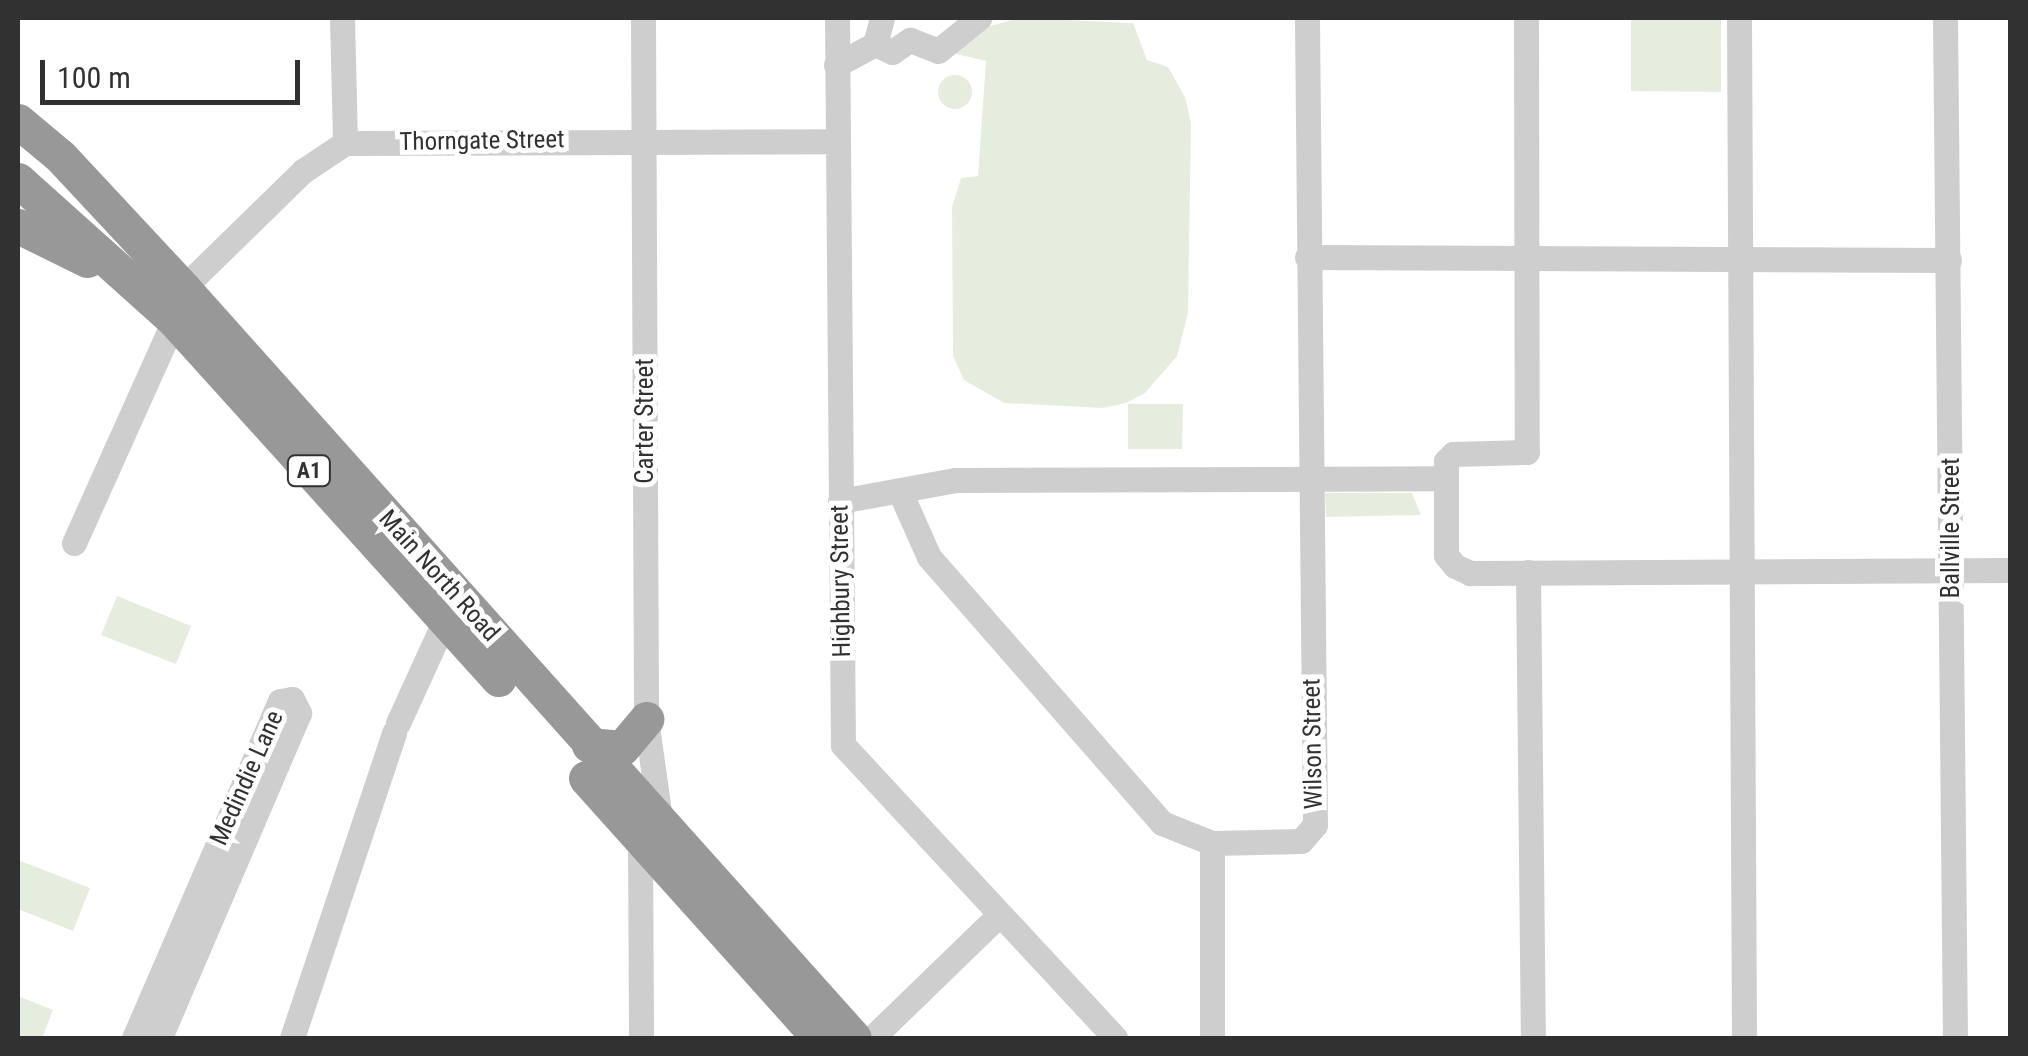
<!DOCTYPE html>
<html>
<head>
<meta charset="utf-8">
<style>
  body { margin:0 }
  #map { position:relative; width:2028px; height:1056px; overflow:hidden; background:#fff; font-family:"Roboto Condensed",sans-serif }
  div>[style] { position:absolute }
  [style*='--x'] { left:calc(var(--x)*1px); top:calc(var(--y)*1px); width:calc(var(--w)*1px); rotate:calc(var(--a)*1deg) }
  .green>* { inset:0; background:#e5eede }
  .round { border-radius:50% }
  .minor>* { height:25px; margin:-12.5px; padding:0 12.5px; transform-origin:12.5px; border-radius:12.5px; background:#cecece }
  .highway>* { height:35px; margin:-17.5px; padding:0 17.5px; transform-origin:17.5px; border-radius:17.5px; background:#989898 }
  span { translate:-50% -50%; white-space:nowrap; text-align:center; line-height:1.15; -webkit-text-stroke:10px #fff; paint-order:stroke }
  .shield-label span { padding:2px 8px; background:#fff; border:2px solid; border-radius:8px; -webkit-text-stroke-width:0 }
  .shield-label { font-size:22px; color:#313131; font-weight:700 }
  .street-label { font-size:25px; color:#313131 }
  .frame { position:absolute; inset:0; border:20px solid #313131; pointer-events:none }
  .scale { position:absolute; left:40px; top:60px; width:260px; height:45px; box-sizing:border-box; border:5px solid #313131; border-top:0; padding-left:12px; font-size:30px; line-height:35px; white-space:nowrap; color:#313131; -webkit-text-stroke:8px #fff; paint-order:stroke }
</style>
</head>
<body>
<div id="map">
  <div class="green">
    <div style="clip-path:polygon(1020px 18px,1133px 23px,1147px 60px,1168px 67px,1185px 97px,1191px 123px,1188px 313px,1177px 356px,1145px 393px,1126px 403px,1103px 408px,1004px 403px,964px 380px,953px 356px,952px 207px,961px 178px,978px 176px,986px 61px,952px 53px,983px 28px)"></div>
    <div style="clip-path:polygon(1631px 18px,1721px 18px,1721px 92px,1631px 91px)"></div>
    <div class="round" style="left:938px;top:75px;width:34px;height:34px"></div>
    <div style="clip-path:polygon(1128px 404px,1183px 404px,1182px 449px,1128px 449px)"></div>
    <div style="clip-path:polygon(1325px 493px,1412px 493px,1421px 515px,1326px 517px)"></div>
    <div style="clip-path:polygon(117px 596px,191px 626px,176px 664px,101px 635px)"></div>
    <div style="clip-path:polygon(18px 860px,90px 888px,73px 931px,18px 909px)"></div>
    <div style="clip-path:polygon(18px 996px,53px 1010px,42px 1038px,18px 1038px)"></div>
  </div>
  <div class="minor">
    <div style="--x:342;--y:18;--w:125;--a:88.6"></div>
    <div style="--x:643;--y:18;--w:701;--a:89.75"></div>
    <div style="--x:646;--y:719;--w:101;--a:82"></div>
    <div style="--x:837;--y:18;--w:727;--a:89.53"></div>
    <div style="--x:843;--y:745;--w:400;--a:47.1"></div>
    <div style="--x:1526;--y:18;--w:434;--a:89.9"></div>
    <div style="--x:1527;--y:452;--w:74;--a:178.5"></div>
    <div style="--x:1453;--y:454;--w:10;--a:135"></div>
    <div style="--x:1446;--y:461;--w:94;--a:90"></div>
    <div style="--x:1446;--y:555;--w:14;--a:51"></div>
    <div style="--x:1455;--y:566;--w:17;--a:25"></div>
    <div style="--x:1470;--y:573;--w:540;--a:-0.32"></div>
    <div style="--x:1739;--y:18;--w:1020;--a:89.72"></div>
    <div style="--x:1945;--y:18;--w:1020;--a:89.44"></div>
    <div style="--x:875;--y:44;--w:19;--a:25"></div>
    <div style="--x:892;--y:52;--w:22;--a:-34"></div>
    <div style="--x:910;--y:40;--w:30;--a:21"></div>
    <div style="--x:938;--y:51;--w:53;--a:-38.8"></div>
    <div style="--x:836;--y:65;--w:44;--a:-28.3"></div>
    <div style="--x:875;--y:44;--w:27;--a:-75"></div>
    <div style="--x:1307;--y:257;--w:642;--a:0.27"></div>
    <div style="--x:183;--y:288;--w:168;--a:-44.3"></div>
    <div style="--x:303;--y:171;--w:50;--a:-33.7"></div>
    <div style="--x:345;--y:143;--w:492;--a:-0.2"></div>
    <div style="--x:901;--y:494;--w:69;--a:66"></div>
    <div style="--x:929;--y:557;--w:354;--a:48.8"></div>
    <div style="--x:1162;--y:823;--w:54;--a:21.8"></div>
    <div style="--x:840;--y:501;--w:118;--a:-10.3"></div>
    <div style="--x:956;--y:480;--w:490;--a:-0.2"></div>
    <div style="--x:74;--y:543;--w:244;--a:-65.8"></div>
    <div style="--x:1528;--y:572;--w:466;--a:89.4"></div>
    <div style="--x:398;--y:723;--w:111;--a:-65.5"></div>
    <div style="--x:640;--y:839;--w:199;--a:89.7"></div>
    <div style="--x:134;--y:1038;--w:367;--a:-66.6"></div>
    <div style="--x:280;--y:701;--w:12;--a:-9"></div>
    <div style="--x:292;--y:699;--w:16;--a:63"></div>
    <div style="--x:299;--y:713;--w:353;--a:113.2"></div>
    <div style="--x:292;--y:1038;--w:322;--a:-71.5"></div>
    <div style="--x:872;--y:1038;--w:178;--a:-44.1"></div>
    <div style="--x:1212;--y:1038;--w:195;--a:-90"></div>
    <div style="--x:1212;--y:843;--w:89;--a:-1.3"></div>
    <div style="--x:1301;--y:841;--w:21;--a:-49"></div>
    <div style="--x:1315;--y:825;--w:807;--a:-90.57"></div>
  </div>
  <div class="highway">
    <div style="--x:18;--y:121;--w:56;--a:39.9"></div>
    <div style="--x:61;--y:157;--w:179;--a:47"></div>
    <div style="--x:183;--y:288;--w:1006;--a:48.18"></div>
    <div style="--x:18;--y:180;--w:210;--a:41.9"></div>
    <div style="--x:174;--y:320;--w:484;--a:47.9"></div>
    <div style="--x:18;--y:226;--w:77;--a:26.2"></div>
    <div style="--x:589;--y:745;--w:33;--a:5"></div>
    <div style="--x:622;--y:748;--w:38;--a:-50"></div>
    <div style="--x:586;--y:778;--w:349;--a:48.1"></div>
  </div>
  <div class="shield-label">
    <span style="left:309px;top:471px">A1</span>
  </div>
  <div class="street-label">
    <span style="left:482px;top:141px;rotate:-1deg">Thorngate Street</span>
    <span style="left:645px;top:421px;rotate:-90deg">Carter Street</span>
    <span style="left:1951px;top:528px;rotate:-90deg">Ballville Street</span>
    <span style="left:439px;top:576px;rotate:48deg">Main North Road</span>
    <span style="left:841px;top:581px;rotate:-91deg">Highbury Street</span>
    <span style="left:1313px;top:744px;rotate:-91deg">Wilson Street</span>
    <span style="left:247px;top:778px;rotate:-66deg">Medindie Lane</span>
  </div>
  <div class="frame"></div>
  <div class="scale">100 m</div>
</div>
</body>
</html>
